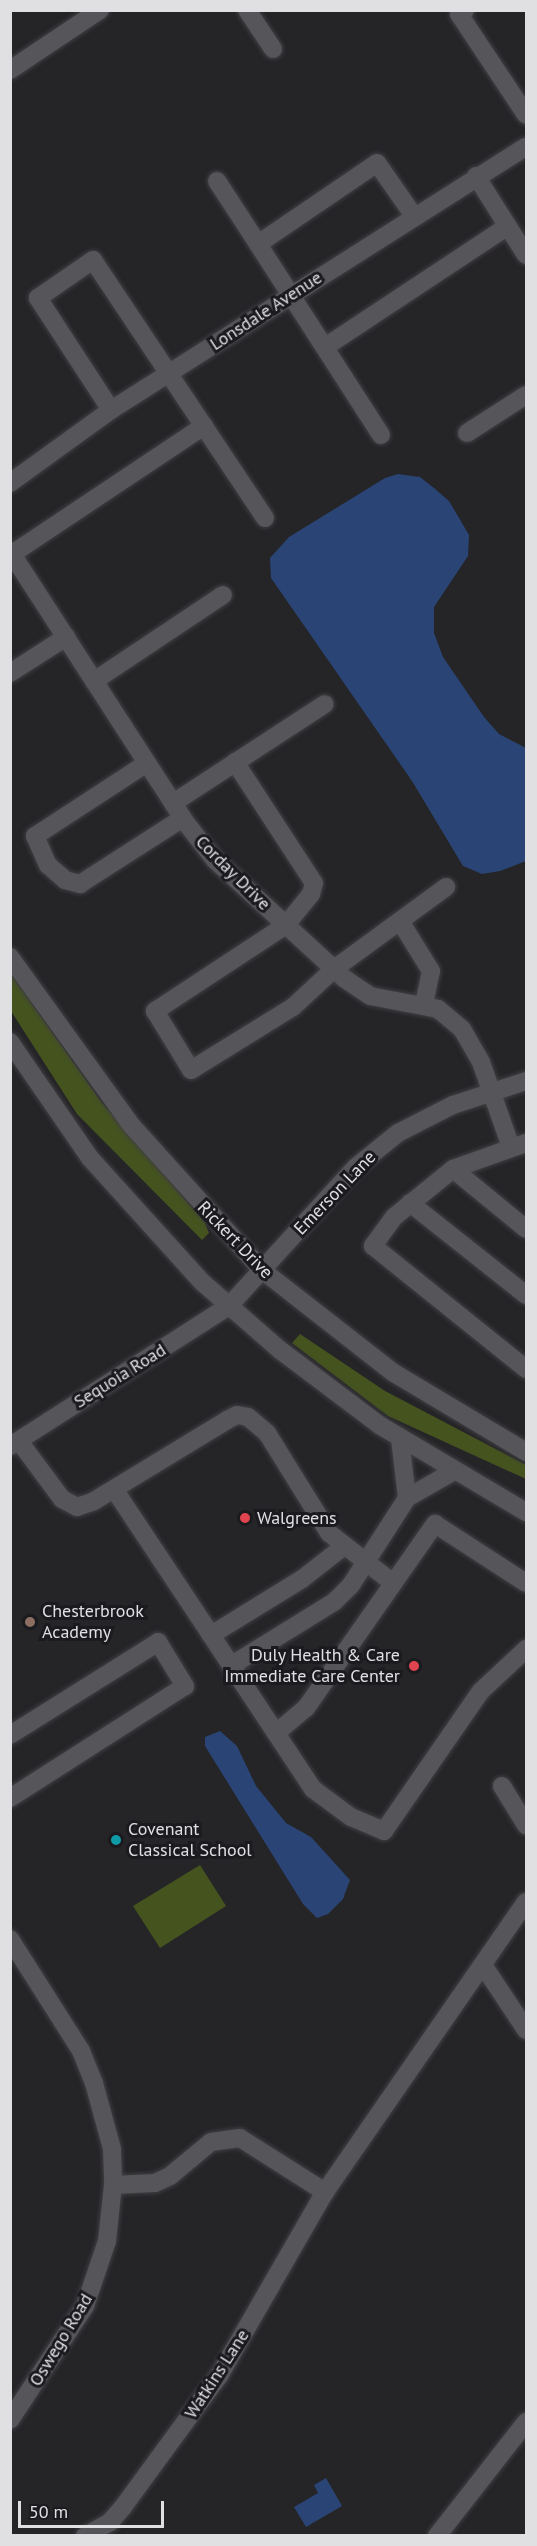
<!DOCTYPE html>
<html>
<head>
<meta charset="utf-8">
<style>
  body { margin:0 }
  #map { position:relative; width:537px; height:2546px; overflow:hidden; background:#252427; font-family:"PT Sans",sans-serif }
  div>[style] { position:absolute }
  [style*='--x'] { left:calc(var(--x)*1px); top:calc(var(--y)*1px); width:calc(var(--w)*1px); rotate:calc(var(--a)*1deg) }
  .green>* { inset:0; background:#45541f }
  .water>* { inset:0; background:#2a4575 }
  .roads { filter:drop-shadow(0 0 2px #403f42) drop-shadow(0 0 2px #403f42) }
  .minor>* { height:18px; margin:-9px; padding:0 9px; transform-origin:9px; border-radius:9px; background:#565559 }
  .dots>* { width:16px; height:16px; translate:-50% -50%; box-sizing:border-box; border:3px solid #1b1a1e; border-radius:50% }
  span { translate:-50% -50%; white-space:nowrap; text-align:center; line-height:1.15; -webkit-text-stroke:6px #1b1a1e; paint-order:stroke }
  .street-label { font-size:18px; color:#e0dfe1 }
  .poi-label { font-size:18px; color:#e0dfe1 }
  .left { translate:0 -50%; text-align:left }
  .right { translate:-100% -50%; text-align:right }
  .frame { position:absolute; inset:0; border:12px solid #e0dfe1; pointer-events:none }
  .scale { position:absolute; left:18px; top:2501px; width:146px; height:27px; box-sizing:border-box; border:3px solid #e0dfe1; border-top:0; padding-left:8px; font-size:18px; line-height:21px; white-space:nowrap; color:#e0dfe1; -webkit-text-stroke:4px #1b1a1e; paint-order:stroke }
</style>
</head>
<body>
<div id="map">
  <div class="green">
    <div style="clip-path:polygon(10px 973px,102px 1103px,205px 1223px,209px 1233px,202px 1240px,77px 1114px,11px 1011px)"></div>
    <div style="clip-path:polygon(300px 1334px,385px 1391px,526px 1465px,526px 1479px,388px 1416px,292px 1343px)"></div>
    <div style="clip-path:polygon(200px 1865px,226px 1906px,160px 1948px,133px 1906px)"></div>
  </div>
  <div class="water">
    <div style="clip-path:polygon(398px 474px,420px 477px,434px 488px,449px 501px,469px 535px,468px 556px,434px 607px,434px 633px,443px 657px,484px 717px,499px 734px,526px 748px,526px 861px,500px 871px,482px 874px,463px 866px,412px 781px,271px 578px,270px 558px,289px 537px,385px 478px)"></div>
    <div style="clip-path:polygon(220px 1731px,237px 1746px,256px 1786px,286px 1823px,311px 1837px,350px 1880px,343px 1899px,328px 1914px,317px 1918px,303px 1904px,205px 1746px,205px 1737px)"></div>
    <div style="clip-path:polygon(326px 2478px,342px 2506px,306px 2527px,294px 2507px,318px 2493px,314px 2485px)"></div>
  </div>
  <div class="roads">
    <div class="minor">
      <div style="--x:247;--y:10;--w:47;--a:56.3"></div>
      <div style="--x:465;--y:10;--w:7;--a:146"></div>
      <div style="--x:459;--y:14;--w:121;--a:56.4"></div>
      <div style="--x:10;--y:70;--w:108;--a:-33.7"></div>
      <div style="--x:476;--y:176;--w:93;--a:57.7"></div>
      <div style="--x:217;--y:181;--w:75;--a:56.9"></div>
      <div style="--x:325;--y:347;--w:219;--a:-33.5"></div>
      <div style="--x:111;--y:410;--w:134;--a:-123.1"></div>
      <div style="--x:38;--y:298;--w:67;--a:-34.6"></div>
      <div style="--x:93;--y:260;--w:310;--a:56.3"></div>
      <div style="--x:467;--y:433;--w:70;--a:-32.8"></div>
      <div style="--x:381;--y:435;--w:227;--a:-122.8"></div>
      <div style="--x:258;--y:244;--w:144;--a:-34.2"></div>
      <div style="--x:377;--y:163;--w:65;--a:55.1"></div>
      <div style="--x:10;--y:483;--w:125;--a:-35.9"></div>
      <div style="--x:111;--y:410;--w:491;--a:-32.4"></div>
      <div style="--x:10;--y:551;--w:324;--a:57.1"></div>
      <div style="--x:186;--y:823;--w:47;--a:51.9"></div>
      <div style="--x:215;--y:860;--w:176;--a:42.5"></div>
      <div style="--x:345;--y:979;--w:30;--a:34"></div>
      <div style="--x:370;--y:996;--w:69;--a:10.8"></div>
      <div style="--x:438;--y:1009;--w:31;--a:40"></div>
      <div style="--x:462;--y:1029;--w:38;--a:60"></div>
      <div style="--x:481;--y:1062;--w:90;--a:70.6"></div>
      <div style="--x:12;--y:554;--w:231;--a:-33.7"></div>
      <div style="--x:10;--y:673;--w:67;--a:-32.7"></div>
      <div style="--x:94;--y:681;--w:155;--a:-33.7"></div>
      <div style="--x:235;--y:762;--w:145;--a:56.9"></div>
      <div style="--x:314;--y:883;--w:11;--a:105"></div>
      <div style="--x:311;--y:894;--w:40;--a:129"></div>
      <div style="--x:286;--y:925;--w:157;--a:146.7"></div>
      <div style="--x:155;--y:1011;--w:69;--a:58.6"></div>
      <div style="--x:191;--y:1070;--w:120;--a:-31.7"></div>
      <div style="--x:293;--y:1007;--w:56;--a:-42.8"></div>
      <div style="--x:334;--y:969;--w:139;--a:-36.2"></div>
      <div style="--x:147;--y:763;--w:134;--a:146.9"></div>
      <div style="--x:35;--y:836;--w:32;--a:66"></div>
      <div style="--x:48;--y:865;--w:23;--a:41"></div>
      <div style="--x:65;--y:880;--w:16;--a:15"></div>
      <div style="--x:80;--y:884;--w:122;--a:-32.7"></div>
      <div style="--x:173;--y:803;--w:181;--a:-33.1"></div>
      <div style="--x:400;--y:921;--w:59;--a:58.2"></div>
      <div style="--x:431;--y:971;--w:35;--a:102"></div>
      <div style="--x:10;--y:957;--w:208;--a:54.2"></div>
      <div style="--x:132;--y:1126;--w:194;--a:47.9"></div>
      <div style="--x:262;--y:1270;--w:167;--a:38"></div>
      <div style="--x:394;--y:1373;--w:154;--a:30.9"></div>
      <div style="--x:10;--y:1042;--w:141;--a:55.4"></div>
      <div style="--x:90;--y:1158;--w:167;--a:47.9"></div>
      <div style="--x:202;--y:1282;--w:103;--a:41.1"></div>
      <div style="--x:280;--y:1350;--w:126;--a:37"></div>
      <div style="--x:381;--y:1426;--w:169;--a:30.7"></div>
      <div style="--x:526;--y:1143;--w:77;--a:160.4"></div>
      <div style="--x:453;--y:1169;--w:76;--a:140.9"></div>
      <div style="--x:394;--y:1217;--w:36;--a:126"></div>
      <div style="--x:373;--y:1246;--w:196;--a:38.8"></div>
      <div style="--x:453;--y:1169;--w:94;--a:39.4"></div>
      <div style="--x:410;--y:1203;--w:148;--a:38.4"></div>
      <div style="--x:400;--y:1439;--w:59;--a:83.2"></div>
      <div style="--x:19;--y:1441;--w:72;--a:53.4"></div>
      <div style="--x:62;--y:1499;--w:17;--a:28"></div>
      <div style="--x:77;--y:1507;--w:18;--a:-19"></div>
      <div style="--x:94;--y:1501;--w:156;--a:-31.3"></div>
      <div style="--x:227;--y:1420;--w:11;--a:-27"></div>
      <div style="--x:237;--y:1415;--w:11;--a:10"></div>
      <div style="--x:248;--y:1417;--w:25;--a:40"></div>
      <div style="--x:267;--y:1433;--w:118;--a:58.2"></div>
      <div style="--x:329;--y:1533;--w:81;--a:38"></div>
      <div style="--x:10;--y:1446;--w:260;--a:-32.6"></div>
      <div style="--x:229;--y:1306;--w:188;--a:-47.6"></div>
      <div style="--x:356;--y:1167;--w:54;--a:-39"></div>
      <div style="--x:398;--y:1133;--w:62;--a:-27"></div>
      <div style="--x:453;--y:1105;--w:77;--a:-18.2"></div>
      <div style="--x:114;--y:1489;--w:175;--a:56.4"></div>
      <div style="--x:343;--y:1547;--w:52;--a:142"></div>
      <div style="--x:302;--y:1579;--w:107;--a:148.4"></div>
      <div style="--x:211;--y:1635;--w:185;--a:56.5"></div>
      <div style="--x:313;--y:1789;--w:47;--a:36.4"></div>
      <div style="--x:351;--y:1817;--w:36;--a:23"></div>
      <div style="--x:384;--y:1831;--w:170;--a:-55.3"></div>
      <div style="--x:481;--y:1691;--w:62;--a:-43"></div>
      <div style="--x:232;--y:1665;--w:120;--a:-31.7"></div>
      <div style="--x:334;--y:1602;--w:24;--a:-45"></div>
      <div style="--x:351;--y:1585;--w:103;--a:-57.2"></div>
      <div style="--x:407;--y:1498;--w:54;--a:-29.9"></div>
      <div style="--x:276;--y:1733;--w:39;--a:-40"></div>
      <div style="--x:306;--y:1708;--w:225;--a:-55"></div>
      <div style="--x:435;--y:1524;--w:108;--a:33"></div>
      <div style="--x:10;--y:1735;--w:175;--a:-32.1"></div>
      <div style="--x:158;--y:1642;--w:52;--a:58.5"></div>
      <div style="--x:185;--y:1686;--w:208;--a:147.4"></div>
      <div style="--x:502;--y:1786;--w:46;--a:58.4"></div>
      <div style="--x:10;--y:1939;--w:133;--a:57.6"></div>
      <div style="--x:81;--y:2051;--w:35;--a:68"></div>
      <div style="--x:94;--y:2083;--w:68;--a:74.7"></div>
      <div style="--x:112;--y:2149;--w:36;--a:88"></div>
      <div style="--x:113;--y:2185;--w:56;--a:96.1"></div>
      <div style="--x:107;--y:2241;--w:69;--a:108.7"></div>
      <div style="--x:85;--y:2306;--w:136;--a:123.3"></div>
      <div style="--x:483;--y:1965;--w:78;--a:56.5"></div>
      <div style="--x:113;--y:2185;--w:42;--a:-2.7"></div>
      <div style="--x:155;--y:2183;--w:17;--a:-25"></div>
      <div style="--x:170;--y:2176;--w:53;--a:-39.7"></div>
      <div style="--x:211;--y:2142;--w:29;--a:-8"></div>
      <div style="--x:240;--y:2138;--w:101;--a:32.4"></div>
      <div style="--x:85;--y:2536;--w:29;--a:-29"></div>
      <div style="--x:110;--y:2522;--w:20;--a:-49"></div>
      <div style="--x:123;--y:2507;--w:162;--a:-53.8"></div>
      <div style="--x:219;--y:2376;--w:212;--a:-60.1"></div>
      <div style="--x:325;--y:2192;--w:353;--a:-55.3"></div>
      <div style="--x:437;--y:2536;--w:145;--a:-52"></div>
    </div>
  </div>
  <div class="dots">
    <div style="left:245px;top:1518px;background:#e0444e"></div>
    <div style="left:30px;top:1622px;background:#8d6e63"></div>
    <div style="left:414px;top:1666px;background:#e0444e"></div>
    <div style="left:116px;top:1840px;background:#0f9aa8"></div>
  </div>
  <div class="street-label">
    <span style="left:266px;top:311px;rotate:-33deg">Lonsdale Avenue</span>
    <span style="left:233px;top:873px;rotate:45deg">Corday Drive</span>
    <span style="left:335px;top:1193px;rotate:-46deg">Emerson Lane</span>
    <span style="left:235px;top:1240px;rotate:46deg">Rickert Drive</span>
    <span style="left:120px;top:1376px;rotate:-32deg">Sequoia Road</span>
    <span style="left:61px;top:2340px;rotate:-59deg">Oswego Road</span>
    <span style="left:217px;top:2374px;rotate:-57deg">Watkins Lane</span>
  </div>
  <div class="poi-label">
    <span class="left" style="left:257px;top:1518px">Walgreens</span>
    <span class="left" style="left:42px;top:1622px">Chesterbrook<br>Academy</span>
    <span class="right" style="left:400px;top:1666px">Duly Health &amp; Care<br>Immediate Care Center</span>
    <span class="left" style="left:128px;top:1840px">Covenant<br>Classical School</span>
  </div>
  <div class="frame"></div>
  <div class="scale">50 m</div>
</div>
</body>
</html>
